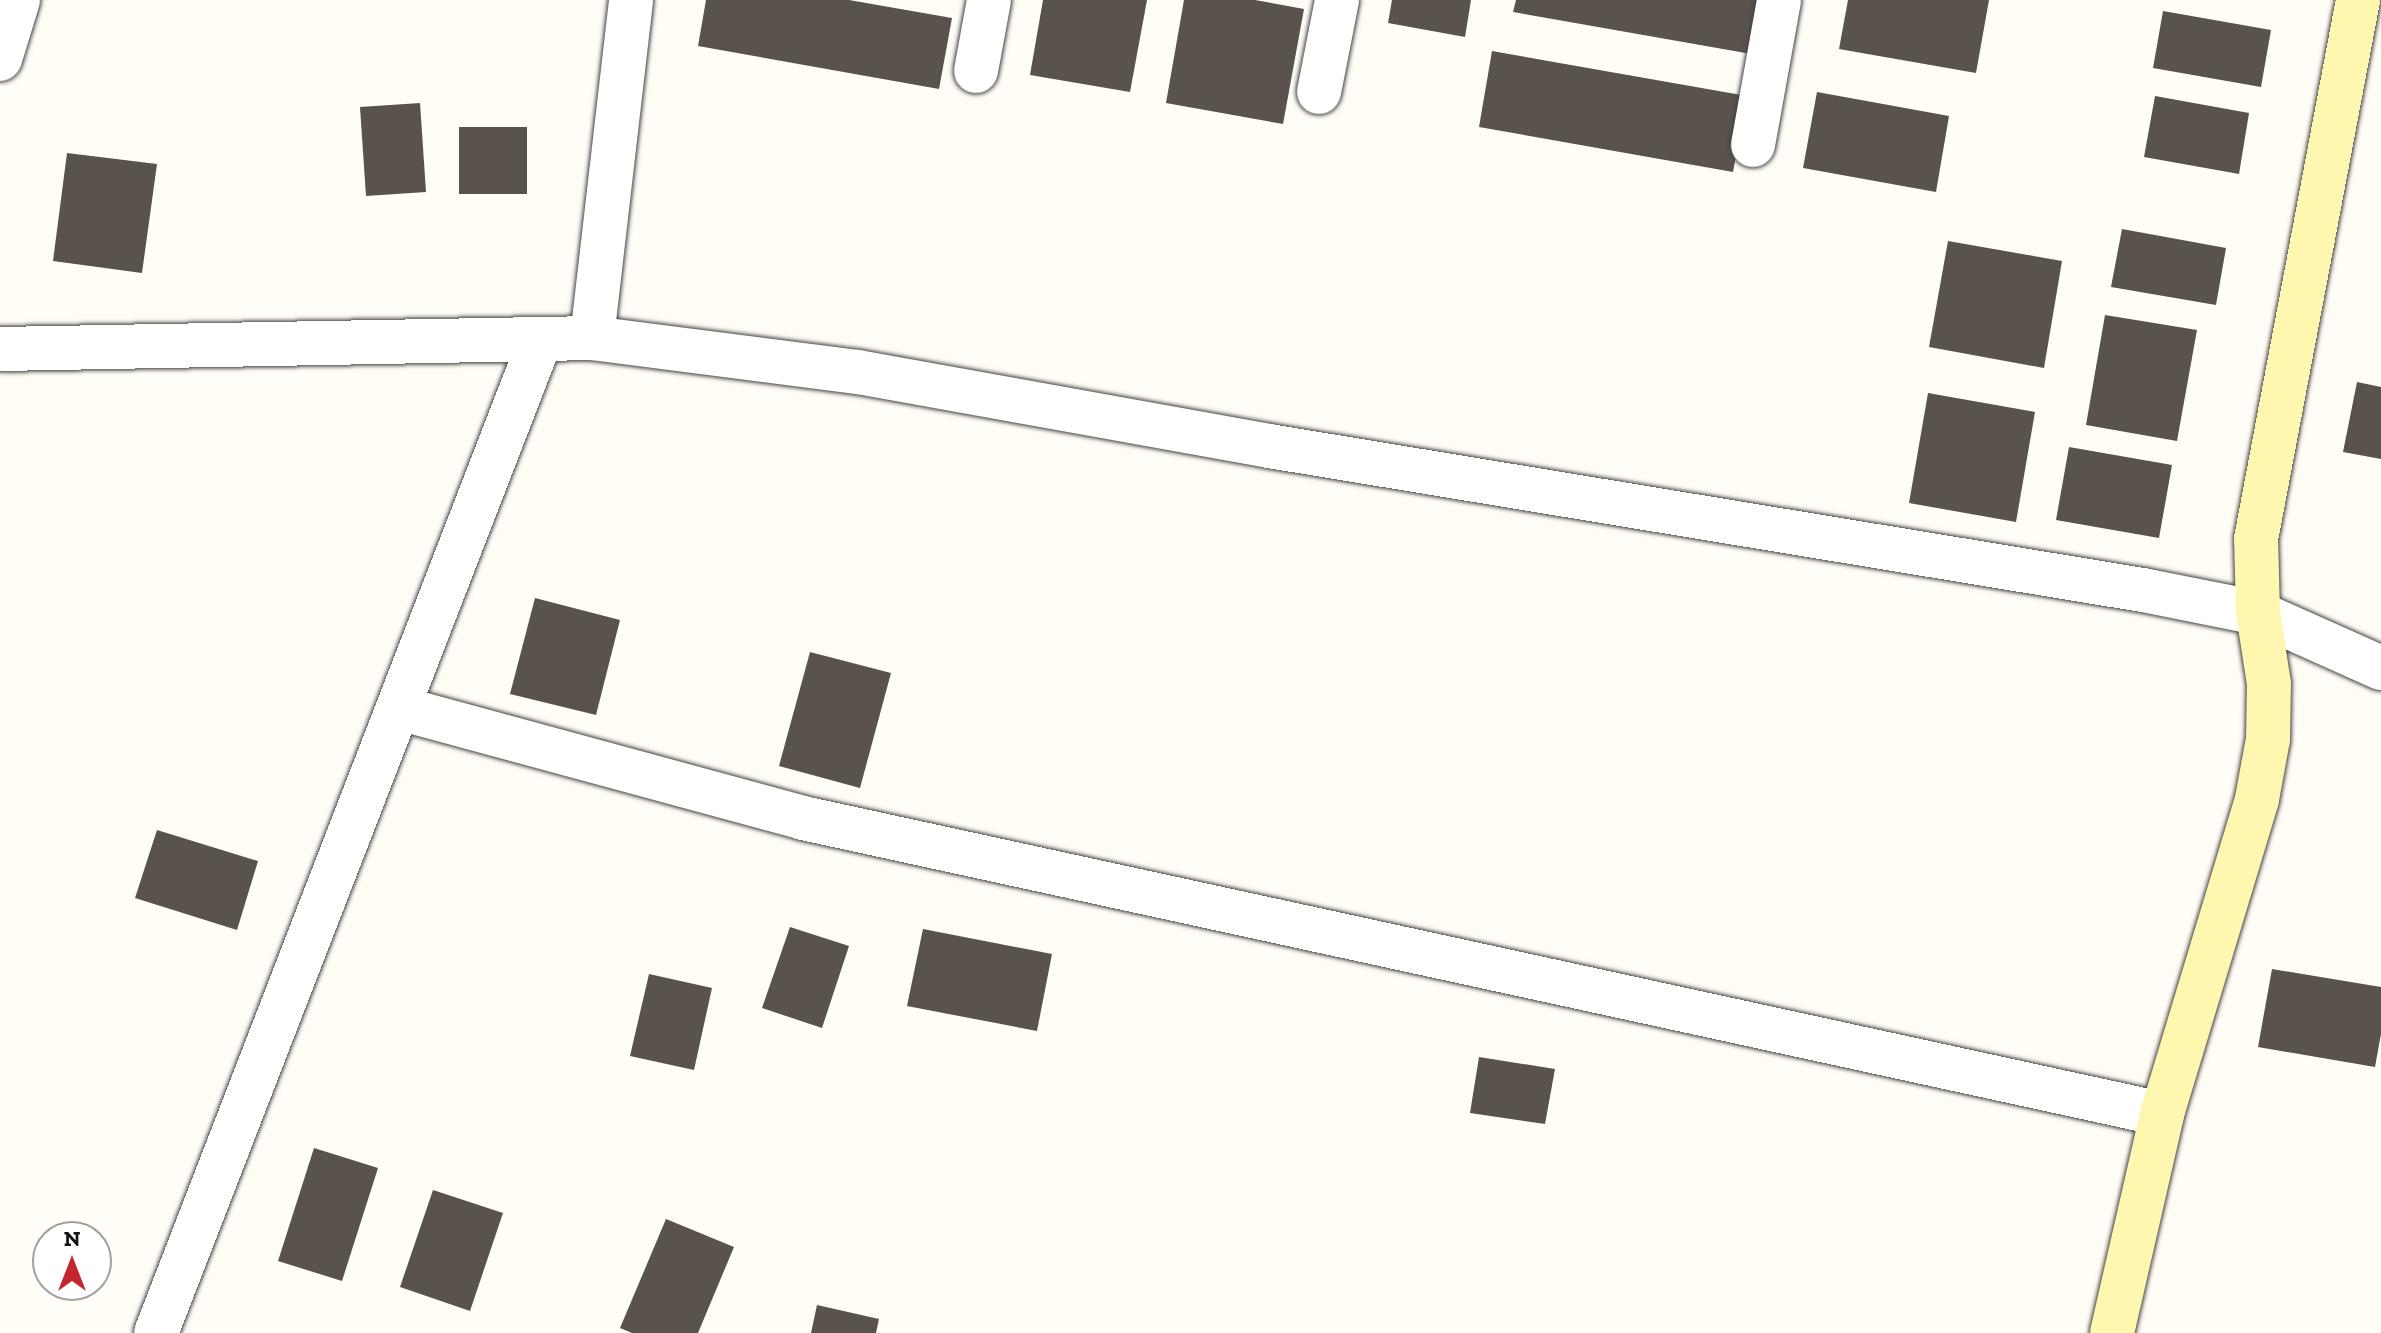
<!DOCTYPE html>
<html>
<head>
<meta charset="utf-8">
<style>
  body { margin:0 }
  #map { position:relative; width:2381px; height:1333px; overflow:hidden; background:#fffdf5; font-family:"Zilla Slab",serif }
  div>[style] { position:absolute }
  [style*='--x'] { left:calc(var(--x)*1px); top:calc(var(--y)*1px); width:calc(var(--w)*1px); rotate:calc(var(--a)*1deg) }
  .building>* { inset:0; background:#5a524d }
  .roads { filter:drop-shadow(0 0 2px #444) drop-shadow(0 0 2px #444) }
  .street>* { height:44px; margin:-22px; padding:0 22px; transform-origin:22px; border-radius:22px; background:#fff }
  .secondary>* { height:44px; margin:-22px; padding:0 22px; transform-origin:22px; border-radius:22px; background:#fff6b0 }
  span { translate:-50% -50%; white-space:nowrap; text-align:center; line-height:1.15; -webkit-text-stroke:8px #fff; paint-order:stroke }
  .north { position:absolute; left:32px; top:1221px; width:80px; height:80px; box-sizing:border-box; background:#fff; border:2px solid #a0a0a0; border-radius:50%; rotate:0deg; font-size:22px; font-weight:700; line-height:32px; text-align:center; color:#111 }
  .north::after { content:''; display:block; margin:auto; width:28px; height:36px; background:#c4262e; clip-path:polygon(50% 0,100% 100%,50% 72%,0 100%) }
</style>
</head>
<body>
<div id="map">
  <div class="building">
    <div style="clip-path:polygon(706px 0,849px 0,952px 18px,939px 89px,698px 46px)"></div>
    <div style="clip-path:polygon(1043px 0,1147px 0,1130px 92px,1030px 75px)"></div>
    <div style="clip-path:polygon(1184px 0,1255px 0,1304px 9px,1283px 124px,1166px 103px)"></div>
    <div style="clip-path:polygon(1392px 0,1471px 0,1465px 37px,1388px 23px)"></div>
    <div style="clip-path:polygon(1516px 0,1767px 0,1757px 55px,1513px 12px)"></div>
    <div style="clip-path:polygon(1848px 0,1989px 0,1976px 73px,1839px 49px)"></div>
    <div style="clip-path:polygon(2163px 11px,2271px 30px,2261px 87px,2153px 68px)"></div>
    <div style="clip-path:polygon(1492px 51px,1747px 96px,1733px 172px,1479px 127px)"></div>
    <div style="clip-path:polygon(1817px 92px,1949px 116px,1936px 192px,1803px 168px)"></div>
    <div style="clip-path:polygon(2155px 96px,2249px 113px,2239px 174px,2144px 157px)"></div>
    <div style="clip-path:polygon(420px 103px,426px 192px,366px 196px,360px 107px)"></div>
    <div style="clip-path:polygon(459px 127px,527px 127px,527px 194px,459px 194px)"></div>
    <div style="clip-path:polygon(67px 153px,157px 164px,142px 273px,53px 261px)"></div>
    <div style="clip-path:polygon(2122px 229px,2226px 248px,2216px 305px,2111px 287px)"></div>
    <div style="clip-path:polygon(1948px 241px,2062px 261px,2044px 368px,1929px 347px)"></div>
    <div style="clip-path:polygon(2105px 315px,2197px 330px,2177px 441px,2086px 425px)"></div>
    <div style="clip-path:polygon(2357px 382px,2381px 387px,2381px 459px,2343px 452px)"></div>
    <div style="clip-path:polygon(1928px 393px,2035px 412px,2016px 522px,1909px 503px)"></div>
    <div style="clip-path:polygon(2069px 447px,2172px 465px,2159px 538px,2056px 520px)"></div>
    <div style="clip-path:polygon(535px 598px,620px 620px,596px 715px,510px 694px)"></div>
    <div style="clip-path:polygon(810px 652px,891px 673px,860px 788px,779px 766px)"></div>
    <div style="clip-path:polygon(157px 830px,258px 861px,237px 930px,135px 898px)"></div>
    <div style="clip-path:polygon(790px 927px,849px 946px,822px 1028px,762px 1008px)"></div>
    <div style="clip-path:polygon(923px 929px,1052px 954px,1037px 1031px,907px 1006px)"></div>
    <div style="clip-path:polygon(2272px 969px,2381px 987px,2381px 1034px,2375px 1067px,2258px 1047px)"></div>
    <div style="clip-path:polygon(649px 974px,712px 988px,694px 1070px,630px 1056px)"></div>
    <div style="clip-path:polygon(1479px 1057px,1555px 1069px,1545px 1124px,1470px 1113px)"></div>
    <div style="clip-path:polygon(314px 1148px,378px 1168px,342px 1281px,278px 1261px)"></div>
    <div style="clip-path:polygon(433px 1190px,503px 1213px,470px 1311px,400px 1287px)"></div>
    <div style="clip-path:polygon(666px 1219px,734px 1247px,698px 1333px,632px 1333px,620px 1328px)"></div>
    <div style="clip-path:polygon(817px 1305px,879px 1319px,876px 1333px,811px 1333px)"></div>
  </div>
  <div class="roads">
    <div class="street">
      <div style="--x:0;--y:59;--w:62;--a:-73"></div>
      <div style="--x:976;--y:71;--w:72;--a:-79.6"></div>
      <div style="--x:1319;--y:92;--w:94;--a:-78.9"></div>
      <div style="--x:1753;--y:145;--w:147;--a:-79.8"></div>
      <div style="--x:592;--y:338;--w:340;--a:-83.4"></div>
      <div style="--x:0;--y:349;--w:592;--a:-1.06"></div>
      <div style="--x:592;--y:338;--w:268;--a:7.3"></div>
      <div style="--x:858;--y:372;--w:418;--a:10.2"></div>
      <div style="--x:1269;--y:446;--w:886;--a:9.36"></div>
      <div style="--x:2143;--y:590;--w:117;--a:11.3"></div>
      <div style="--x:2258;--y:613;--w:135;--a:24.1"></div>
      <div style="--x:399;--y:708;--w:419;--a:15.2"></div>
      <div style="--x:803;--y:818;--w:1391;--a:12.29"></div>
      <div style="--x:156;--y:1333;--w:1064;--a:-68.84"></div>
    </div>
    <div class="secondary">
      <div style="--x:2112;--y:1333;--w:225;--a:-77.1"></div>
      <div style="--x:2162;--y:1114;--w:329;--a:-73.2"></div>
      <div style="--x:2257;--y:799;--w:61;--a:-79.6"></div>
      <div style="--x:2268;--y:739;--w:55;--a:-89"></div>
      <div style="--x:2269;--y:684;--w:72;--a:-98.8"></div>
      <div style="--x:2258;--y:613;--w:74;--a:-91.5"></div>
      <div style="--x:2256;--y:539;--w:549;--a:-79.28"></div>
    </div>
  </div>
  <div class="north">N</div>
</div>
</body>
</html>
